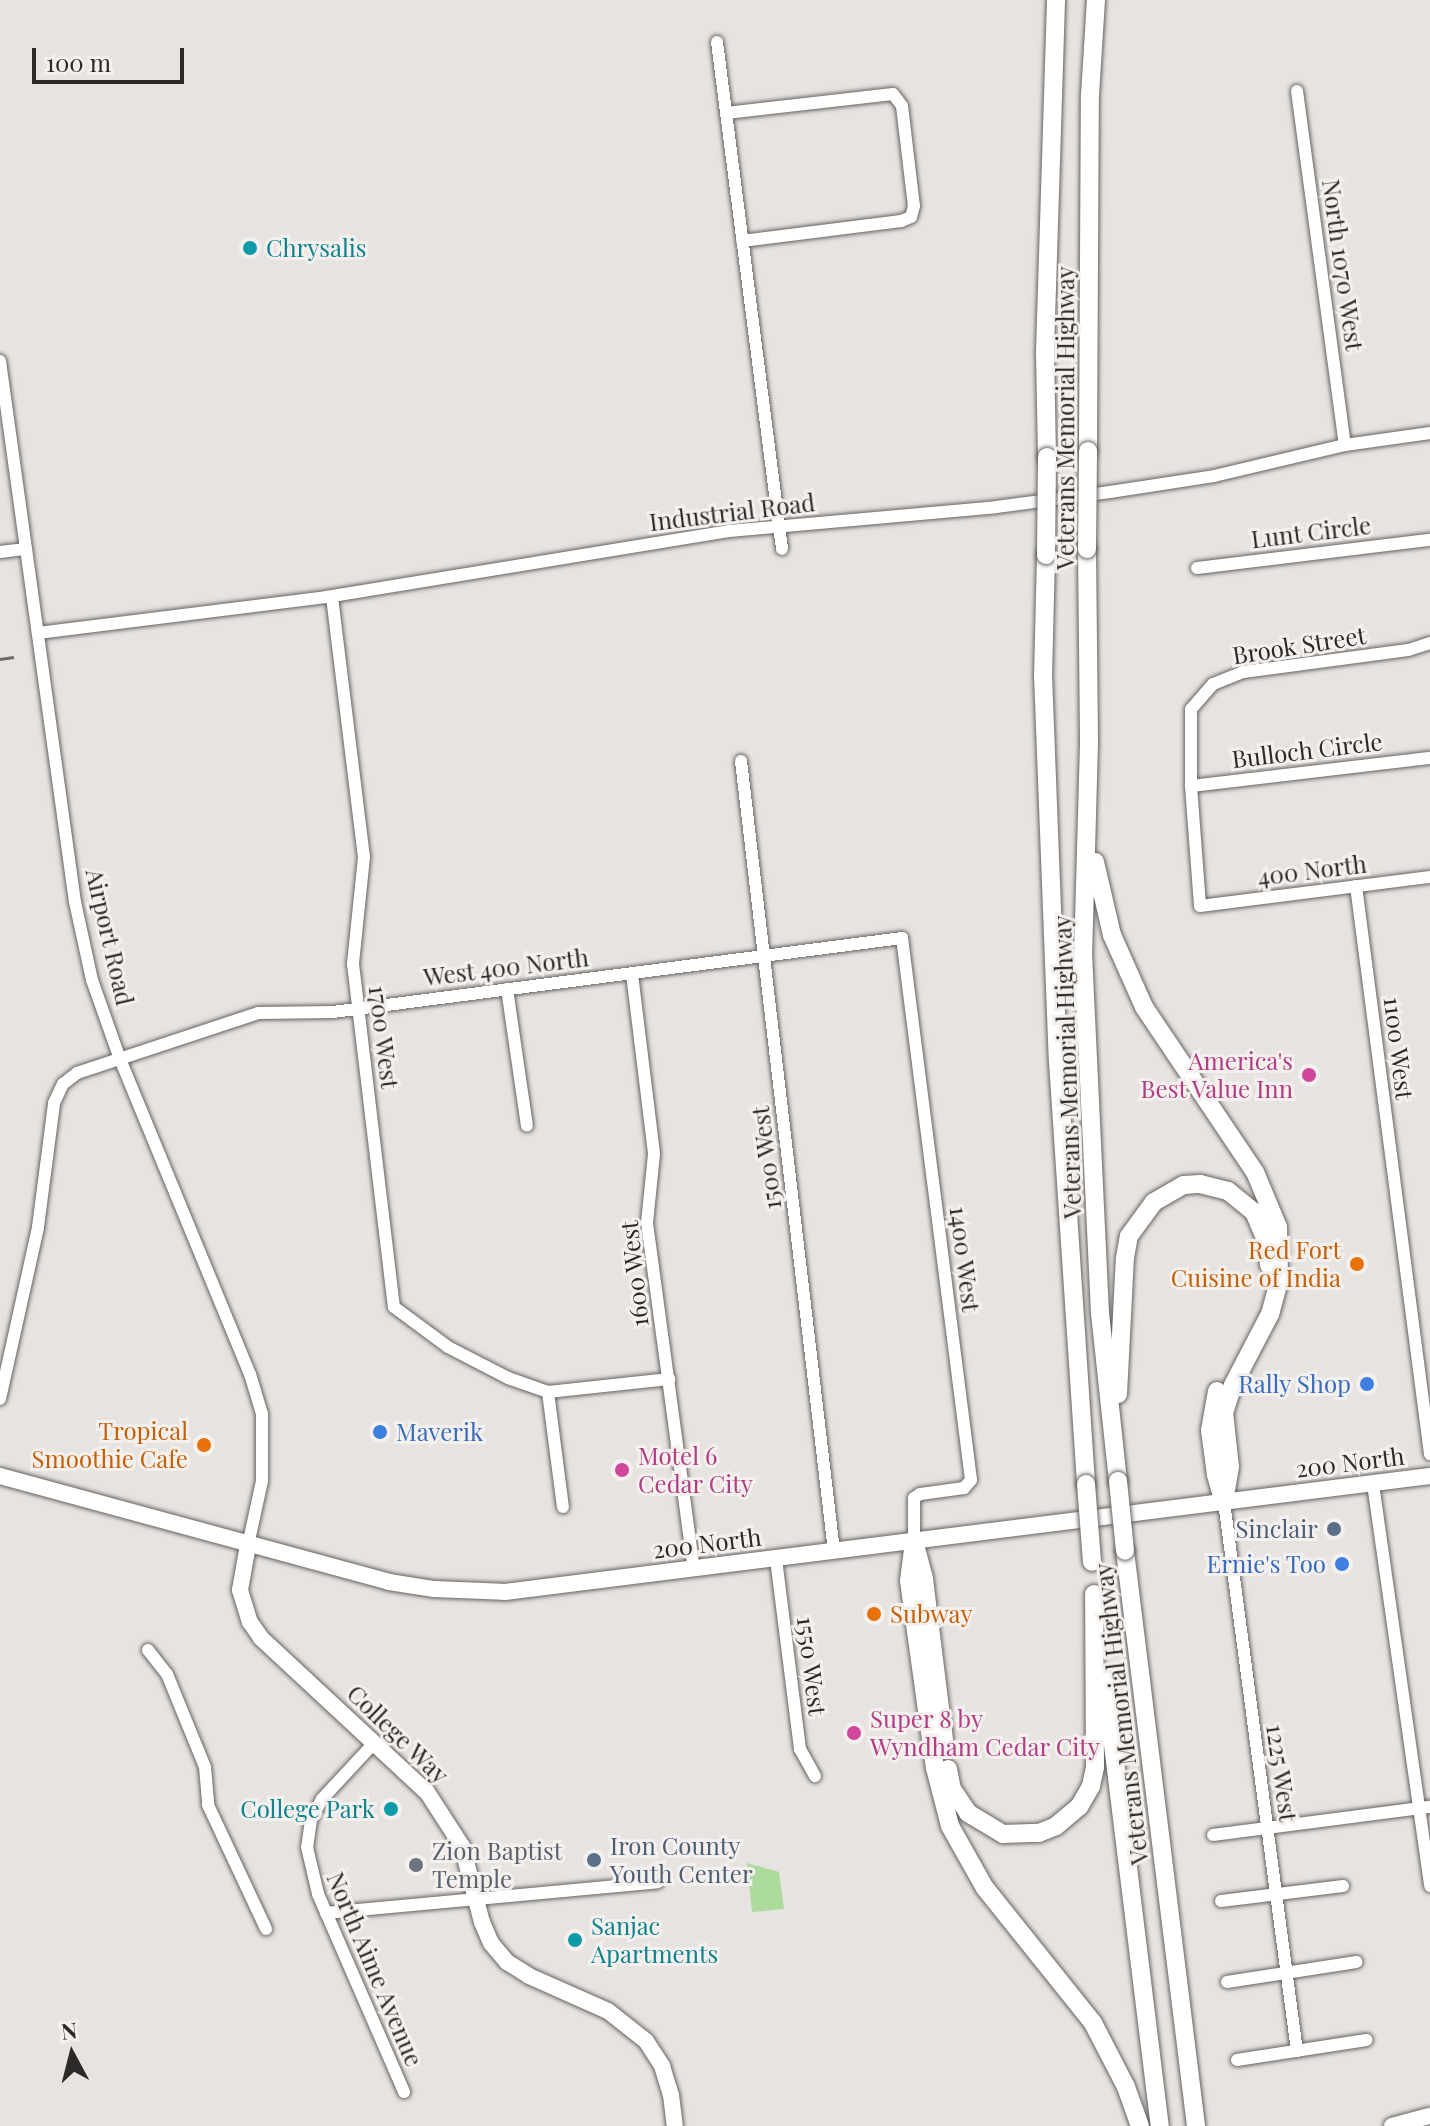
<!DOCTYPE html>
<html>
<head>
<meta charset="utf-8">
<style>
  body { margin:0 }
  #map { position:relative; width:1430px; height:2126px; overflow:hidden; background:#e7e3e0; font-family:"Playfair Display",serif }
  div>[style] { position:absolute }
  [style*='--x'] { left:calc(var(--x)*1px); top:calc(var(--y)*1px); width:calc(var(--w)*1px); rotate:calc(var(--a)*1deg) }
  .green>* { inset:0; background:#acdb9d }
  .roads { filter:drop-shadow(0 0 2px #666360) drop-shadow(0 0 2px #666360) }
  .minor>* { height:12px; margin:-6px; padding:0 6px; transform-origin:6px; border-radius:6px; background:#fff }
  .major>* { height:16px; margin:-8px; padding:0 8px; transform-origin:8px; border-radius:8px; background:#fff }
  .highway>* { height:18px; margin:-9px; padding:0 9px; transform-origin:9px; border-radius:9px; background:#fff }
  .rail>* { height:3px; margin-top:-1.5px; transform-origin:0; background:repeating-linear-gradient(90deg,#6d6b68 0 14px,transparent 0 28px) }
  .bridges { filter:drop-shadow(0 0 2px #666360) drop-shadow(0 0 2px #666360) }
  .highway-bridge>* { height:18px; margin:-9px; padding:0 9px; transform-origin:9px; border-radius:9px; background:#fff }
  .dots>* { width:22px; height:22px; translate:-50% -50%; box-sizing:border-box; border:4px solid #f4f0ed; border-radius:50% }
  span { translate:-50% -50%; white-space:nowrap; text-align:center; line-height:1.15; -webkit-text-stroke:6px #f4f0ed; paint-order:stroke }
  .culture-label { font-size:24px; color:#0d838f }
  .left { translate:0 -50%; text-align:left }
  .right { translate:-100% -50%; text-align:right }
  .street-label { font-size:24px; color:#2b2a28 }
  .hotel-label { font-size:24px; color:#b23c85 }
  .food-label { font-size:24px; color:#c56008 }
  .shop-label { font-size:24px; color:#366cbe }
  .service-label { font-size:24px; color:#4e5e75 }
  .worship-label { font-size:24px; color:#5b616d }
  .north { position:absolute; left:32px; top:2014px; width:80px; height:80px; -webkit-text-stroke:6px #f4f0ed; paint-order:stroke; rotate:353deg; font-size:22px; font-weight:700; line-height:32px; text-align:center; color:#2b2a28 }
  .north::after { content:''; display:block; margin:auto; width:28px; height:36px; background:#2b2a28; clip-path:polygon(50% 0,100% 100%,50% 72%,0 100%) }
  .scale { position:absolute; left:32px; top:48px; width:152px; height:36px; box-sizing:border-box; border:4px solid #2b2a28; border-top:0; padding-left:10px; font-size:24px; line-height:28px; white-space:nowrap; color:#2b2a28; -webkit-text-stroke:6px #f4f0ed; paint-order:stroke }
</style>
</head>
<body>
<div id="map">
  <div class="green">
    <div style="clip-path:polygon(747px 1863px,779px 1872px,784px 1909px,752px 1912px)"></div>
  </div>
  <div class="roads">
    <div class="minor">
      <div style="--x:717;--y:42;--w:511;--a:82.69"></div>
      <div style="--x:1297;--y:91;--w:357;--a:82.3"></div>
      <div style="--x:726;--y:113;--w:168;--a:-6.5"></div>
      <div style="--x:893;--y:94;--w:15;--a:53"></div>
      <div style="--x:902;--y:106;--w:101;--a:83.2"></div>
      <div style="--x:914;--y:206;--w:11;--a:105"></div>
      <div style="--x:911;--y:217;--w:11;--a:158"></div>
      <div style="--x:901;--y:221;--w:160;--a:172.8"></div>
      <div style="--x:0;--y:361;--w:546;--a:82.11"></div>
      <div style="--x:75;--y:902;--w:80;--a:77.7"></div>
      <div style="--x:92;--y:980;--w:84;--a:70.5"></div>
      <div style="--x:120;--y:1059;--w:341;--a:67.6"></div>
      <div style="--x:250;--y:1374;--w:42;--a:73.3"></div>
      <div style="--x:262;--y:1414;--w:67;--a:90"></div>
      <div style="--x:262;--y:1481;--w:66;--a:102.3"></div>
      <div style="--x:0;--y:552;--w:26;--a:-7"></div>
      <div style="--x:1197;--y:568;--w:235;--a:-6.9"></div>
      <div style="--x:332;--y:597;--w:262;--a:83"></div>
      <div style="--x:364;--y:857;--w:108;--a:95.9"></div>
      <div style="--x:353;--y:964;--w:345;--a:83.2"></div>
      <div style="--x:394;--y:1307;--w:67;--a:36.5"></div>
      <div style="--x:448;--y:1347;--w:68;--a:27.3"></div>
      <div style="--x:508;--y:1378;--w:42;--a:19.3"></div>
      <div style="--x:548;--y:1392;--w:122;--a:-6.1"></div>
      <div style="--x:38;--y:633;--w:290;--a:-7.1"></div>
      <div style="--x:326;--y:597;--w:408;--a:-9.3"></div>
      <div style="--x:729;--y:531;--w:268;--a:-5.1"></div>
      <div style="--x:996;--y:507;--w:115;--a:-7.5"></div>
      <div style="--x:1110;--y:492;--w:105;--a:-8.7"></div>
      <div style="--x:1214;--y:476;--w:135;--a:-13.3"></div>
      <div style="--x:1345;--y:445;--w:86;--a:-8"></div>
      <div style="--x:1430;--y:643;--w:23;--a:162"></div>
      <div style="--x:1408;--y:650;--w:166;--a:172.4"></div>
      <div style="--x:1243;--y:672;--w:32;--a:158"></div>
      <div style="--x:1213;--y:684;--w:33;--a:131"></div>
      <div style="--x:1191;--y:709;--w:77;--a:90"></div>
      <div style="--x:1191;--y:786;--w:120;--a:85.7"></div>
      <div style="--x:1200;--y:906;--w:232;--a:-7.2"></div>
      <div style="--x:741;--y:761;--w:795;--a:83.29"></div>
      <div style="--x:1191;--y:786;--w:240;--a:-6.7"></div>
      <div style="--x:1356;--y:886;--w:573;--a:82.58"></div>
      <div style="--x:632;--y:974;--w:181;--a:83"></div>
      <div style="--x:654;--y:1154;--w:69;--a:95.8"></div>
      <div style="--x:647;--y:1223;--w:349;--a:82.3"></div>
      <div style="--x:507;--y:989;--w:138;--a:81.7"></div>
      <div style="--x:548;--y:1392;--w:116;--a:82.6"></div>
      <div style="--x:0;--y:1399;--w:176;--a:-77.5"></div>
      <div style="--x:38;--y:1227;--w:125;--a:-82.6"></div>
      <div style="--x:54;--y:1103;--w:21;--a:-65"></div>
      <div style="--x:63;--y:1084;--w:18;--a:-38"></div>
      <div style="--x:77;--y:1073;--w:191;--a:-18.3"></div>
      <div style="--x:258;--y:1013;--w:75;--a:-0.8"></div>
      <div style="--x:333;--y:1012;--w:574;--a:-7.41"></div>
      <div style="--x:902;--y:938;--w:546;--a:82.74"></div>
      <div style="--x:971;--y:1480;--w:11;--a:131"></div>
      <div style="--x:964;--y:1488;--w:44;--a:172.2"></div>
      <div style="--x:920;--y:1494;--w:7;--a:146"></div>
      <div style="--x:914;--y:1498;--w:43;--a:90"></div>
      <div style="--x:1373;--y:1484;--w:406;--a:81.9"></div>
      <div style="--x:1224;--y:1502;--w:554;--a:82.43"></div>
      <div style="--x:776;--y:1559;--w:192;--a:82.8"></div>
      <div style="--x:800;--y:1749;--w:31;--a:61"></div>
      <div style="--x:148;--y:1650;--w:31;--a:52"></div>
      <div style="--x:167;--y:1674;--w:100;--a:67.8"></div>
      <div style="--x:205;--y:1767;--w:38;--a:85"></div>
      <div style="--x:208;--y:1805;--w:137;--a:64.9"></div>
      <div style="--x:375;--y:1742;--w:78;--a:132.9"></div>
      <div style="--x:322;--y:1799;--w:24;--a:118"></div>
      <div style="--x:311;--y:1820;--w:27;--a:98"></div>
      <div style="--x:307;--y:1847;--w:48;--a:76.8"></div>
      <div style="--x:318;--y:1894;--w:216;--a:66.5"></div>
      <div style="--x:1213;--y:1835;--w:219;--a:-7.4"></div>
      <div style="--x:1221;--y:1901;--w:123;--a:-7"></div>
      <div style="--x:326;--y:1913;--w:333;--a:-5.3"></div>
      <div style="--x:1227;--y:1982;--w:131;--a:-8.8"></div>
      <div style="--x:1237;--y:2060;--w:131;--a:-8.8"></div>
    </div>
    <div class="major">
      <div style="--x:0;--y:1476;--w:403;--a:15.2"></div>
      <div style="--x:389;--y:1582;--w:46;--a:8.8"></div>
      <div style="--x:434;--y:1589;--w:71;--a:2.4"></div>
      <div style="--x:505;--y:1592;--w:932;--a:-7.15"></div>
      <div style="--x:248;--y:1545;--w:46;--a:100.1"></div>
      <div style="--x:240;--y:1590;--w:34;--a:73"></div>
      <div style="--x:250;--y:1622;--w:19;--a:55"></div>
      <div style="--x:261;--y:1638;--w:226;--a:42.9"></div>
      <div style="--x:427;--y:1792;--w:64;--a:57.1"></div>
      <div style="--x:462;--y:1846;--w:79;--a:75.3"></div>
      <div style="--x:482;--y:1922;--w:23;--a:67"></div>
      <div style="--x:491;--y:1943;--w:25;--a:50"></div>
      <div style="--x:507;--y:1962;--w:26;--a:32"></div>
      <div style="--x:529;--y:1976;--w:86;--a:23.9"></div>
      <div style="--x:608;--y:2011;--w:48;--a:38.3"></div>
      <div style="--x:646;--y:2041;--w:30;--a:57"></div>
      <div style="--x:662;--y:2066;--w:30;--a:73"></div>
      <div style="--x:671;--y:2095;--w:31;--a:83"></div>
      <div style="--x:1392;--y:2126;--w:39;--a:-15"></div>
    </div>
    <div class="highway">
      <div style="--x:1088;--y:451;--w:356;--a:-89.7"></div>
      <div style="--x:1090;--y:95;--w:95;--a:-86.4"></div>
      <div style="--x:1047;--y:457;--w:106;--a:-91.1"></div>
      <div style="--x:1045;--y:351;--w:351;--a:-88.2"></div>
      <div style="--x:1087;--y:549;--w:194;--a:89.4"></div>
      <div style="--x:1089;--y:743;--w:210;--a:91.6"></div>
      <div style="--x:1083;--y:953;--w:360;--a:87.3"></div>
      <div style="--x:1100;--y:1313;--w:169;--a:83.9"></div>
      <div style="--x:1046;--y:555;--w:120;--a:91.4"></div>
      <div style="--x:1043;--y:675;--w:387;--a:87.8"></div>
      <div style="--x:1058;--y:1062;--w:423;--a:86.2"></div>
      <div style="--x:1095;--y:862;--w:75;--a:76.9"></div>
      <div style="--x:1112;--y:935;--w:79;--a:66"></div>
      <div style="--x:1144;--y:1007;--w:199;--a:56.1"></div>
      <div style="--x:1255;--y:1172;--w:60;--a:67.3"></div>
      <div style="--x:1278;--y:1227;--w:54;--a:88.9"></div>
      <div style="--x:1279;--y:1281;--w:34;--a:105"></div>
      <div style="--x:1270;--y:1314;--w:80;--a:117.5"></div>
      <div style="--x:1233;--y:1385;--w:28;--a:108"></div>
      <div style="--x:1224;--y:1412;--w:55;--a:83.8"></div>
      <div style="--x:1230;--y:1467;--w:36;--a:100"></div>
      <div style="--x:1217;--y:1391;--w:40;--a:100"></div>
      <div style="--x:1210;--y:1430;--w:45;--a:82.4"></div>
      <div style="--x:1216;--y:1475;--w:25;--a:74"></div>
      <div style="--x:1118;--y:1394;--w:136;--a:-87.1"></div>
      <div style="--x:1125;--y:1258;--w:22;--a:-80"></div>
      <div style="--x:1129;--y:1236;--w:42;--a:-53.7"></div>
      <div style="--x:1154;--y:1202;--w:34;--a:-30"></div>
      <div style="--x:1184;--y:1185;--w:16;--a:-4"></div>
      <div style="--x:1200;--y:1184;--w:29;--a:14"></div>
      <div style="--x:1228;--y:1191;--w:33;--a:39"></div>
      <div style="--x:1254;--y:1212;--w:33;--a:67"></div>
      <div style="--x:1267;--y:1242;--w:23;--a:85"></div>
      <div style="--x:914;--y:1541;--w:40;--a:97.1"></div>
      <div style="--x:909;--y:1581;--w:189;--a:82.1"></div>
      <div style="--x:935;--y:1768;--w:60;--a:75.5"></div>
      <div style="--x:950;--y:1826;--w:71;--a:60.6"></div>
      <div style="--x:985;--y:1888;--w:173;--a:51.3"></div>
      <div style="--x:1093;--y:2023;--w:72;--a:62.7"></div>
      <div style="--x:1126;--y:2087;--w:41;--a:70.3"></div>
      <div style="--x:1125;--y:1551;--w:579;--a:82.96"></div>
      <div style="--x:917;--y:1552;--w:28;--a:75"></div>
      <div style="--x:924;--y:1579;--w:162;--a:82.9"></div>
      <div style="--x:1105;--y:1680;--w:449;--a:83"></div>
      <div style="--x:948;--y:1769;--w:20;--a:79"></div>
      <div style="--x:952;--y:1789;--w:29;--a:56"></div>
      <div style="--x:968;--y:1813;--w:41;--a:31"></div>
      <div style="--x:1003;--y:1834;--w:36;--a:-2"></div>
      <div style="--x:1039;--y:1833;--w:18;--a:-22"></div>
      <div style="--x:1056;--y:1826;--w:30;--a:-40"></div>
      <div style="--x:1079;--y:1807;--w:24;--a:-60"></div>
      <div style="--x:1091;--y:1786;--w:19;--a:-78"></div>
      <div style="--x:1095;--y:1767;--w:173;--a:-90.3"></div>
    </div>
  </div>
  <div class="rail">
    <div style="--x:0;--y:659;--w:14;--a:-8"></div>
  </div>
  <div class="bridges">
    <div class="highway-bridge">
      <div style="--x:1087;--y:549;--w:98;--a:-89.4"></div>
      <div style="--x:1046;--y:555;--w:98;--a:-89.4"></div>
      <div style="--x:1118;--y:1481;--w:70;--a:84.3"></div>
      <div style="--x:1086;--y:1484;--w:78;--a:85.6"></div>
    </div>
  </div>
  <div class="dots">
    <div style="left:250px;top:248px;background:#0f9aa8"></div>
    <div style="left:1309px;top:1075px;background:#d1479c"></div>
    <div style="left:1357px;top:1264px;background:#e8710a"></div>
    <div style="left:1367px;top:1384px;background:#3f7fe0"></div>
    <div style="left:380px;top:1432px;background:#3f7fe0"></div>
    <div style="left:204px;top:1445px;background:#e8710a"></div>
    <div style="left:622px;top:1470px;background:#d1479c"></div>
    <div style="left:1334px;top:1529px;background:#5c6f8a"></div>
    <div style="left:1342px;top:1564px;background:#3f7fe0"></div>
    <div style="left:874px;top:1614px;background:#e8710a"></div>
    <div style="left:854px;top:1733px;background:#d1479c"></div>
    <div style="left:391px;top:1809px;background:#0f9aa8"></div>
    <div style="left:594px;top:1860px;background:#5c6f8a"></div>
    <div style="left:416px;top:1865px;background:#6b7280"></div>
    <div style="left:575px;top:1940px;background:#0f9aa8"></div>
  </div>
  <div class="culture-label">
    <span class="left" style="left:266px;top:248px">Chrysalis</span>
    <span class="right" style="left:375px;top:1809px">College Park</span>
    <span class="left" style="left:591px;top:1940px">Sanjac<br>Apartments</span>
  </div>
  <div class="street-label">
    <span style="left:1343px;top:265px;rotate:82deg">North 1070 West</span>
    <span style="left:1065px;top:418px;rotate:-90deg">Veterans Memorial Highway</span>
    <span style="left:732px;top:512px;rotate:-7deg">Industrial Road</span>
    <span style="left:1311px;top:532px;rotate:-7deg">Lunt Circle</span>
    <span style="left:1299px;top:645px;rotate:-9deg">Brook Street</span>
    <span style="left:1307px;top:750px;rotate:-7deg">Bulloch Circle</span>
    <span style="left:1312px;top:870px;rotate:-7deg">400 North</span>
    <span style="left:110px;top:937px;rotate:77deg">Airport Road</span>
    <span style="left:506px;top:967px;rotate:-7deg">West 400 North</span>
    <span style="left:384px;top:1037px;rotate:83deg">1700 West</span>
    <span style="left:1399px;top:1048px;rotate:83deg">1100 West</span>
    <span style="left:1067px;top:1067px;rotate:-92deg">Veterans Memorial Highway</span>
    <span style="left:766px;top:1158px;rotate:-97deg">1500 West</span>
    <span style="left:965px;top:1259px;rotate:83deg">1400 West</span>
    <span style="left:634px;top:1274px;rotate:-96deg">1600 West</span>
    <span style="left:1350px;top:1462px;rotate:-7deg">200 North</span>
    <span style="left:707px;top:1543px;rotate:-7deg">200 North</span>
    <span style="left:812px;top:1666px;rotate:83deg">1550 West</span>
    <span style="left:1121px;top:1714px;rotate:-97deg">Veterans Memorial Highway</span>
    <span style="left:398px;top:1734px;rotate:44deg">College Way</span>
    <span style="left:1282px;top:1773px;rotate:82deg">1225 West</span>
    <span style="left:375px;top:1969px;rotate:67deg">North Aime Avenue</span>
  </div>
  <div class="hotel-label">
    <span class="right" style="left:1293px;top:1075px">America's<br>Best Value Inn</span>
    <span class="left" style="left:638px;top:1470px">Motel 6<br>Cedar City</span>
    <span class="left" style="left:870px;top:1733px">Super 8 by<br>Wyndham Cedar City</span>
  </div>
  <div class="food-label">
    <span class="right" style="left:1341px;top:1264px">Red Fort<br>Cuisine of India</span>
    <span class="right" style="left:188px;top:1445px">Tropical<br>Smoothie Cafe</span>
    <span class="left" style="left:890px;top:1614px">Subway</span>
  </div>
  <div class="shop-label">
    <span class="right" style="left:1351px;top:1384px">Rally Shop</span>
    <span class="left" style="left:396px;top:1432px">Maverik</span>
    <span class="right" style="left:1326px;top:1564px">Ernie's Too</span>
  </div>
  <div class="service-label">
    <span class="right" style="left:1318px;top:1529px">Sinclair</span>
    <span class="left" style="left:610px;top:1860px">Iron County<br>Youth Center</span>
  </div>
  <div class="worship-label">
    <span class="left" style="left:432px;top:1865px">Zion Baptist<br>Temple</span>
  </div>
  <div class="north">N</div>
  <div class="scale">100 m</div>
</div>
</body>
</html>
